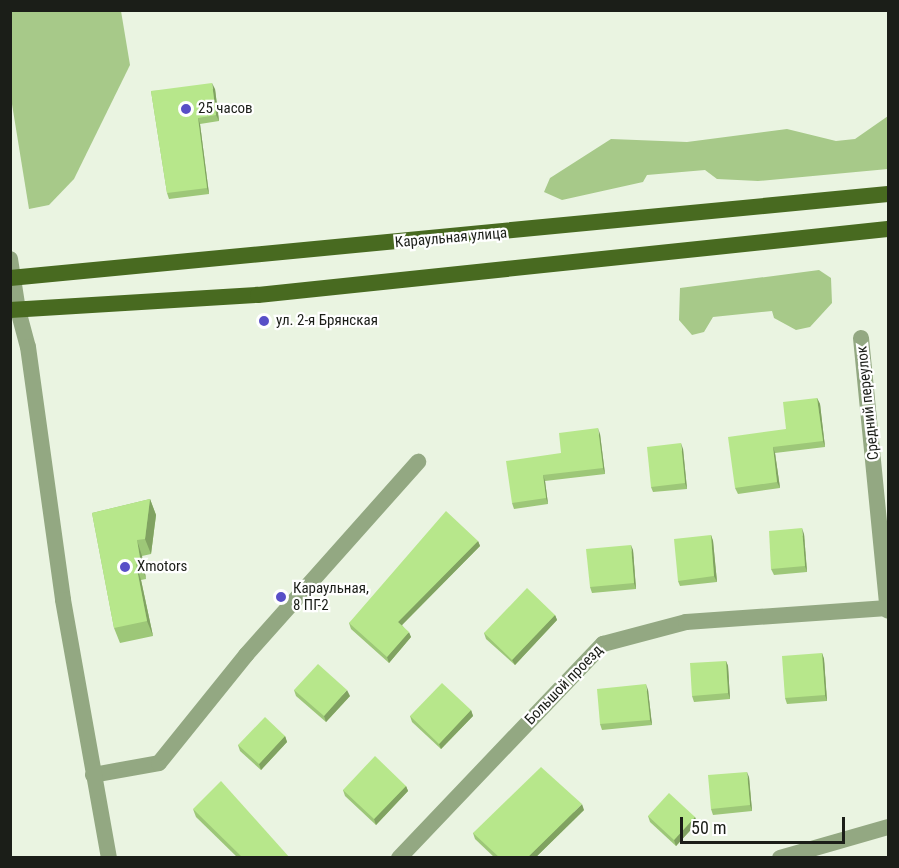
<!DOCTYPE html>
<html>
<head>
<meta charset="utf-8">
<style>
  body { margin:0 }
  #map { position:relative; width:899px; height:868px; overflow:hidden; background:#eaf4e1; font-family:"Roboto Condensed",sans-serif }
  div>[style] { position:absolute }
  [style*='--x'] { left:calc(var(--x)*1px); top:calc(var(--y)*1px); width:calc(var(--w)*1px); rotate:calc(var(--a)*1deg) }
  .green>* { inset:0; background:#a7c989 }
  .minor>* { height:16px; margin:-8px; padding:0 8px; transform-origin:8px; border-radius:8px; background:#93a882 }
  .tertiary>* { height:16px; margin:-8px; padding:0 8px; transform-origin:8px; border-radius:8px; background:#93a882 }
  .primary>* { height:16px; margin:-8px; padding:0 8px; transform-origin:8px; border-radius:8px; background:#486a20 }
  .wall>* { inset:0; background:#9dc778 }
  .shaded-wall>* { inset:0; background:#80a261 }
  .building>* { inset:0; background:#b7e78b }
  .dots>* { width:16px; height:16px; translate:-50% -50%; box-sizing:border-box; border:3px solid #fff; border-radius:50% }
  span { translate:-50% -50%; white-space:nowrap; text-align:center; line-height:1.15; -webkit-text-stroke:4.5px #fff; paint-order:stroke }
  .poi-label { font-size:15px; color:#1b1e18 }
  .left { translate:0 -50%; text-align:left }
  .street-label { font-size:15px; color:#1b1e18 }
  .frame { position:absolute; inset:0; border:12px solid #1b1e18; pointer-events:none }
  .scale { position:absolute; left:680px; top:817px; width:165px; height:27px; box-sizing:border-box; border:3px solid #1b1e18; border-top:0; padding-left:8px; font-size:18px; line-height:21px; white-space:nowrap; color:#1b1e18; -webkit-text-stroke:4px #fff; paint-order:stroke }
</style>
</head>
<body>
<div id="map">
  <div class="green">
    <div style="clip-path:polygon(10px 11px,121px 11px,130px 65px,74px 179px,49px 205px,29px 209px,11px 98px)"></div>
    <div style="clip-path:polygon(888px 116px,888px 169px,758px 181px,717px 179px,705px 170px,647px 175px,643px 182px,562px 200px,544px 192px,550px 178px,611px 139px,687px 142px,787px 129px,836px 141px,855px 139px)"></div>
    <div style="clip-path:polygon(819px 270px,831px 278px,832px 303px,810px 327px,796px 330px,774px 318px,772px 311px,713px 317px,704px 332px,692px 335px,679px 320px,680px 288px)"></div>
  </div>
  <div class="minor">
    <div style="--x:10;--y:259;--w:52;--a:81.1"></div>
    <div style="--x:861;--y:338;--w:274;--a:84.4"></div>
    <div style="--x:93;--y:775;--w:67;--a:-10.3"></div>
    <div style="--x:159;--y:763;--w:139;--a:-51.1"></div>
    <div style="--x:246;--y:655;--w:259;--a:-48.3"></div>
    <div style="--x:399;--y:858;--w:296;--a:-46.4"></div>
    <div style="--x:603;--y:644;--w:86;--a:-14.8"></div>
    <div style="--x:686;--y:622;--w:202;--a:-4"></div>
    <div style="--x:780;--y:858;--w:112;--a:-16"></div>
  </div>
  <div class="tertiary">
    <div style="--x:18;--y:310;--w:38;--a:75"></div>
    <div style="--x:28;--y:347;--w:255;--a:82.1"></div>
    <div style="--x:63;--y:600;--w:262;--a:79.9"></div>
  </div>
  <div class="primary">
    <div style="--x:10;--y:278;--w:882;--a:-5.46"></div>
    <div style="--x:10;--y:310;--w:248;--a:-3.5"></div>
    <div style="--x:258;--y:295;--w:633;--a:-5.98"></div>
  </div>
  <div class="wall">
    <div style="clip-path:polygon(215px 89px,219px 121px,200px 124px,209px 194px,169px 199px,167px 193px,151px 91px)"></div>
    <div style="clip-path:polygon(817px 398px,820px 404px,825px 447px,775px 453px,780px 488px,738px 494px,735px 488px,786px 429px)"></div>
    <div style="clip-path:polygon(600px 434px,605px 474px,545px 481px,548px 504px,514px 509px,512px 503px,561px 453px)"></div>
    <div style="clip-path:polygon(683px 449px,687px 489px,653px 492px,651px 487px)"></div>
    <div style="clip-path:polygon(150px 499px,156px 515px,151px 554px,142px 556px,146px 579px,141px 580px,153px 636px,120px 643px,114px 628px,92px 513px)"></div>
    <div style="clip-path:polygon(804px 534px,807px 572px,774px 575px,771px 569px)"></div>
    <div style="clip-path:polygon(711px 535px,713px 541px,717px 582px,680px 586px,678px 581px)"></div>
    <div style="clip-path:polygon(478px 541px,480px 546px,402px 625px,411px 637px,389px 663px,351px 629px,349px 623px)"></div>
    <div style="clip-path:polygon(633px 550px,636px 589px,592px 593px,590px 587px)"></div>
    <div style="clip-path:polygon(555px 615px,557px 620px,515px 665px,486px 639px,484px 633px)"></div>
    <div style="clip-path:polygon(822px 653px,824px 659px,827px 701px,787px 704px,785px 698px)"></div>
    <div style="clip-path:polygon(726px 661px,728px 666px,730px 699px,694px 702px,692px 696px)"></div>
    <div style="clip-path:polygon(294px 690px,350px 696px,326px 722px,296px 696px)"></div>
    <div style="clip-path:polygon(648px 690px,652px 725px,602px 730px,600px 724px)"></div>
    <div style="clip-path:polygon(471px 710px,473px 716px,441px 749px,412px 722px,410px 716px)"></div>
    <div style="clip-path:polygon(285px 736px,287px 742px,261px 770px,240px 751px,238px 745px)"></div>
    <div style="clip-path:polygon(749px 777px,752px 811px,713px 815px,711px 809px)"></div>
    <div style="clip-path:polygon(406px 786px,408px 791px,376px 825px,345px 796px,343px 790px)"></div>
    <div style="clip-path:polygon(193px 809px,290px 858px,238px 858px,196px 817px)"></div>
    <div style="clip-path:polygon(584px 810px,535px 858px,495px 858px,475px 839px,473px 833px)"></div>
    <div style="clip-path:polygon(648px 816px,695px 817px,697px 823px,676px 846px,650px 822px)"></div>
  </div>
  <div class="shaded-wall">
    <div style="clip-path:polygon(212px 83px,215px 89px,219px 121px,216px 115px)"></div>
    <div style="clip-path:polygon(198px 118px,200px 124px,209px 194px,207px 188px)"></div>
    <div style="clip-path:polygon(817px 398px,820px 404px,825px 447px,823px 441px)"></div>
    <div style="clip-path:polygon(598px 428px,600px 434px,605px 474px,603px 468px)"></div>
    <div style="clip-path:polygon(681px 443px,683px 449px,687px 489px,685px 483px)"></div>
    <div style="clip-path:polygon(773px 447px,775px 453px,780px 488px,777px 482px)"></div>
    <div style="clip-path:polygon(543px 475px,545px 481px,548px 504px,546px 498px)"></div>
    <div style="clip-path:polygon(150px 499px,156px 515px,151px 554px,145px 539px)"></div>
    <div style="clip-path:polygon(802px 528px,804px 534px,807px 572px,805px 566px)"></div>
    <div style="clip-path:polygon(711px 535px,713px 541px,717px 582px,714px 576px)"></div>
    <div style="clip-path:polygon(137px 540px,142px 556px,146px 579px,141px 564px)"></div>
    <div style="clip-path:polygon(478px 541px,480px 546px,400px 627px,398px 622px)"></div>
    <div style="clip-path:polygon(631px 545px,633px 550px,636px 589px,634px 583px)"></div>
    <div style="clip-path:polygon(136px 564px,141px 580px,153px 636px,147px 621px)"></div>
    <div style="clip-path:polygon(555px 615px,557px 620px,515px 665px,512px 660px)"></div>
    <div style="clip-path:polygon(409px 632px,411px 637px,389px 663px,387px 657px)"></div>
    <div style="clip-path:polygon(822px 653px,824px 659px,827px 701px,825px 695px)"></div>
    <div style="clip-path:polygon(726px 661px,728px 666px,730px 699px,728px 693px)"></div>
    <div style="clip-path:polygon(646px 684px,648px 690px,652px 725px,650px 720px)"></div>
    <div style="clip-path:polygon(347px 690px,350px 696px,326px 722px,324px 716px)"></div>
    <div style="clip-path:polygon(471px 710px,473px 716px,441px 749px,439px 744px)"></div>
    <div style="clip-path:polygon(285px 736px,287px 742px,261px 770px,259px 764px)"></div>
    <div style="clip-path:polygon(747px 772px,749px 777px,752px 811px,750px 805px)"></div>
    <div style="clip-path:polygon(406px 786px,408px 791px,376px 825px,374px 819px)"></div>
    <div style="clip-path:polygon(582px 804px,584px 810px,535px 858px,527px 858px)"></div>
    <div style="clip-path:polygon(695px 817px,697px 823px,676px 846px,674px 840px)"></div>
  </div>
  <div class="building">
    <div style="clip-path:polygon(212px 83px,216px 115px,198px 118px,207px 188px,167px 193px,151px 91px)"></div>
    <div style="clip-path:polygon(817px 398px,823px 441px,773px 447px,777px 482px,735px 488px,728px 437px,786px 429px,783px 402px)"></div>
    <div style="clip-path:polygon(598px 428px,603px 468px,543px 475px,546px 498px,512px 503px,506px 461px,561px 453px,559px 433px)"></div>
    <div style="clip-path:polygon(681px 443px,685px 483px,651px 487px,647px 447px)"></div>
    <div style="clip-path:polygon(150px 499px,145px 539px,137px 540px,141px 564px,136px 564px,147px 621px,114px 628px,92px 513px)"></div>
    <div style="clip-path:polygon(446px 511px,478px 541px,398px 622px,409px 632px,387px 657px,349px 623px)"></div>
    <div style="clip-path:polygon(802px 528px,805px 566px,771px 569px,769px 531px)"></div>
    <div style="clip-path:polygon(711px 535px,714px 576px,678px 581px,674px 539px)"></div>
    <div style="clip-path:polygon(631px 545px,634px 583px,590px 587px,586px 549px)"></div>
    <div style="clip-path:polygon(527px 588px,555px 615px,512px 660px,484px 633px)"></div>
    <div style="clip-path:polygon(822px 653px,825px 695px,785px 698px,782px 656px)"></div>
    <div style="clip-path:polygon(726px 661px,728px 693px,692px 696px,690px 663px)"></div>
    <div style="clip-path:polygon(318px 664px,347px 690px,324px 716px,294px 690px)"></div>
    <div style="clip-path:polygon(442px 683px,471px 710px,439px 744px,410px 716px)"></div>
    <div style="clip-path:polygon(646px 684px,650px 720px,600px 724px,597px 689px)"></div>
    <div style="clip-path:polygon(265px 717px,285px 736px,259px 764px,238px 745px)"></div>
    <div style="clip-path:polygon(375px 756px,406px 786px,374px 819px,343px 790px)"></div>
    <div style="clip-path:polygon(541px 767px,582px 804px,527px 858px,500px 858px,473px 833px)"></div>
    <div style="clip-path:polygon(747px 772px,750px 805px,711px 809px,708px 775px)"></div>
    <div style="clip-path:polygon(221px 781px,290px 858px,243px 858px,193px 809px)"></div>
    <div style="clip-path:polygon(669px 793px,695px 817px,674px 840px,648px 816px)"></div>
  </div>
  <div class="dots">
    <div style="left:186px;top:109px;background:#584fc7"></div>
    <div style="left:264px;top:321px;background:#584fc7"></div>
    <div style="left:125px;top:567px;background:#584fc7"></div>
    <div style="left:281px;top:597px;background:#584fc7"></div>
  </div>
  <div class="poi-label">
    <span class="left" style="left:198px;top:109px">25 часов</span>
    <span class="left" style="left:276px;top:321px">ул. 2-я Брянская</span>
    <span class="left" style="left:137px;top:567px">Xmotors</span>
    <span class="left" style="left:293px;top:597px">Караульная,<br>8 ПГ-2</span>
  </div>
  <div class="street-label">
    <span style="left:451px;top:238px;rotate:-5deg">Караульная улица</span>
    <span style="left:868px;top:403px;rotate:-96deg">Средний переулок</span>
    <span style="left:564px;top:685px;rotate:-46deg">Большой проезд</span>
  </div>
  <div class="frame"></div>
  <div class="scale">50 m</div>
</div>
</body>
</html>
